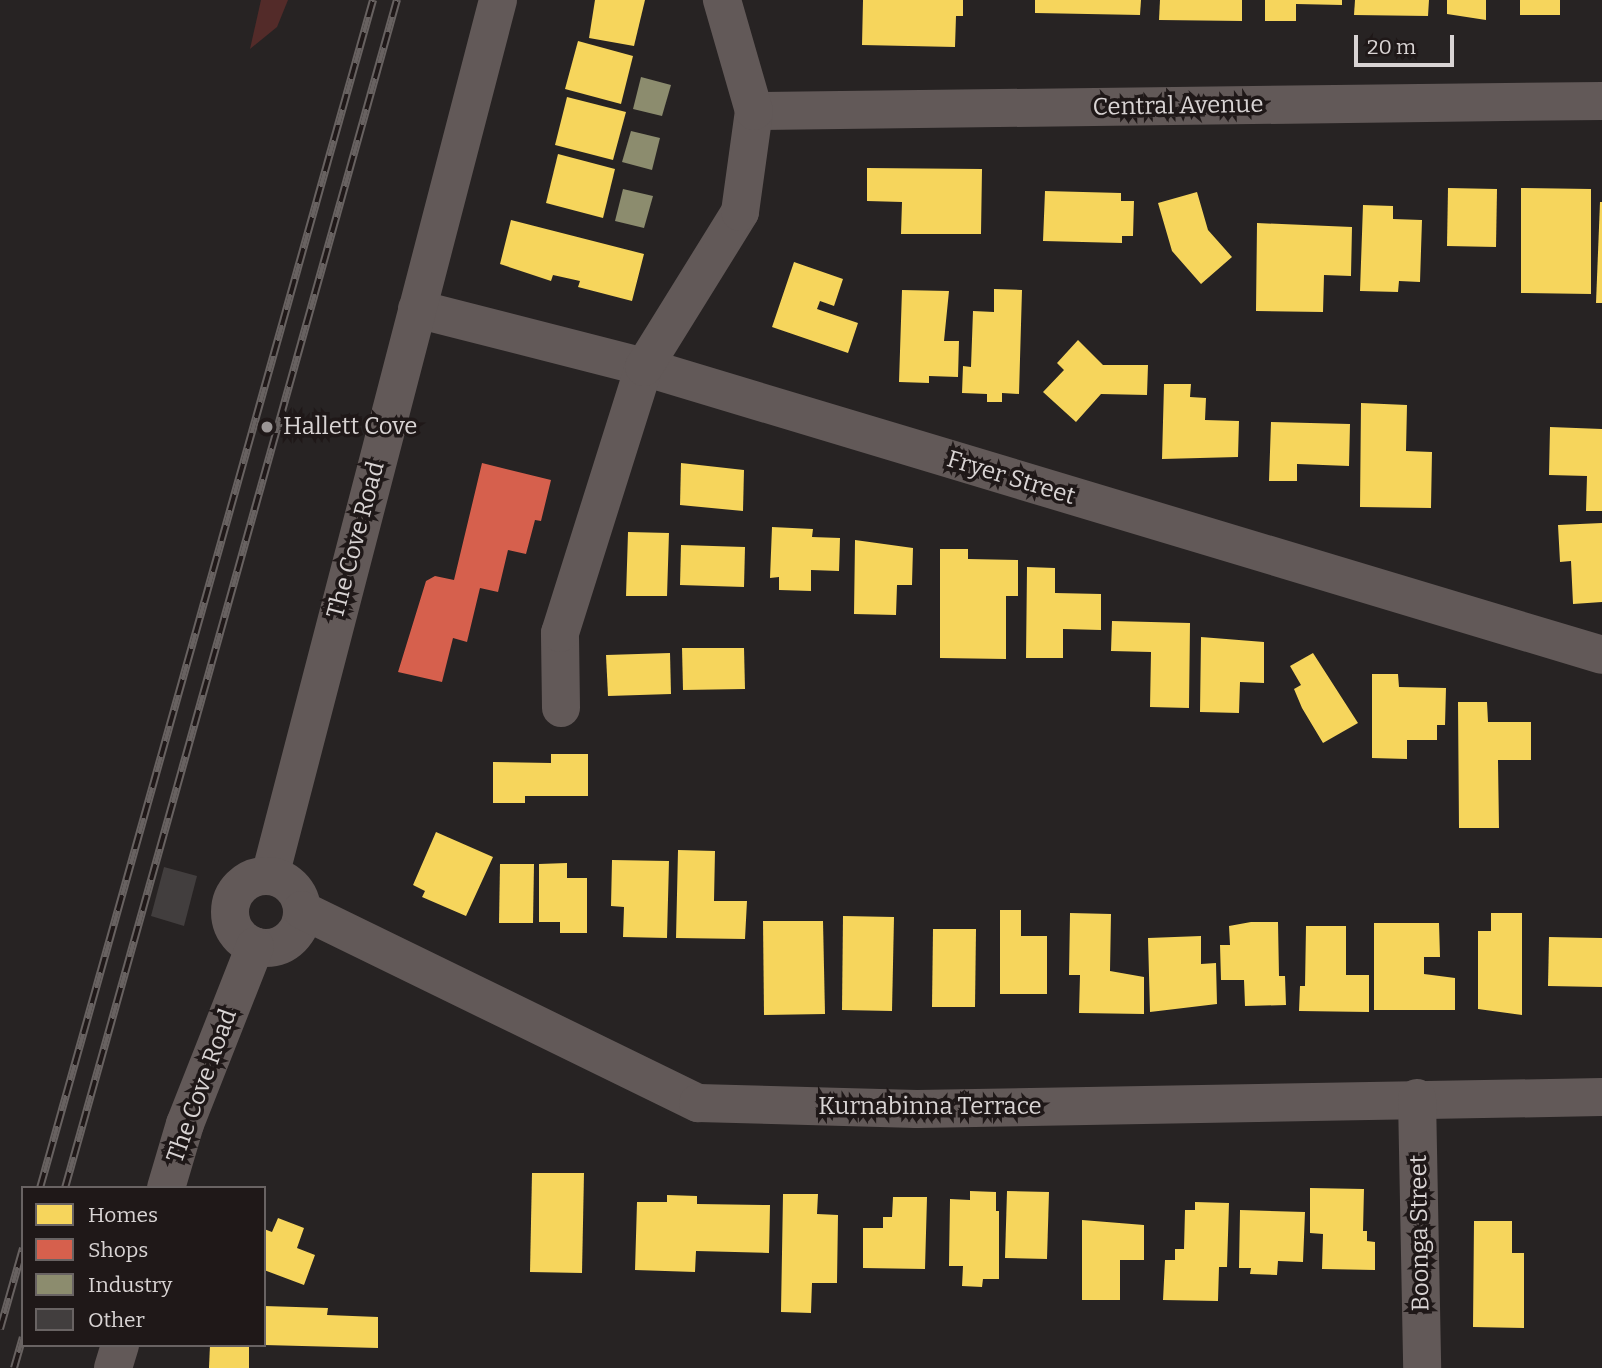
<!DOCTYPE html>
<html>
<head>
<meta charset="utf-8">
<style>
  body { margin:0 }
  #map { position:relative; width:1602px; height:1368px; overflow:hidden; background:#272323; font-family:Bitter,serif }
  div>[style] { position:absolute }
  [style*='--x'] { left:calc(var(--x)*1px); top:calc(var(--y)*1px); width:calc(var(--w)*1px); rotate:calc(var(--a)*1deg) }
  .green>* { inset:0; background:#532b29 }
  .homes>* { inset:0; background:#f6d55c }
  .shops>* { inset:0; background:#d6604d }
  .industry>* { inset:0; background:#8c8c6e }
  .building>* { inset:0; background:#423e3e }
  .minor>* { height:38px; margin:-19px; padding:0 19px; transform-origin:19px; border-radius:19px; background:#625958 }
  .minor>.ring { margin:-19px; padding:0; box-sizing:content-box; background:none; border:38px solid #625958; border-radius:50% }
  .rail>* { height:8px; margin-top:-4px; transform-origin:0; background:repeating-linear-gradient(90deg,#1f1818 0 16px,#686261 0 32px); box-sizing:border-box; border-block:2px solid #686261 }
  .dots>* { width:19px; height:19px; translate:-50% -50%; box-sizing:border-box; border:4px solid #1f1818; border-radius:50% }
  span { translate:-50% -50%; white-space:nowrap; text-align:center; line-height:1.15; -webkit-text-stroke:7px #1f1818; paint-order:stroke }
  .street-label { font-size:24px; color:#d9d4d4 }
  .poi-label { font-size:24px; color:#d9d4d4 }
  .left { translate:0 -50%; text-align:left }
  .legend { position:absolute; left:21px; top:1186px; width:245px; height:161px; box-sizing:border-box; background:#1f1818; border:2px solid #696363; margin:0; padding:9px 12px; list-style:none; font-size:21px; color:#d9d4d4 }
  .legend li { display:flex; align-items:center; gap:14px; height:35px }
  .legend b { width:35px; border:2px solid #696363 }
  .scale { position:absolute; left:1354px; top:35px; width:100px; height:32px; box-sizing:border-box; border:4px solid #d9d4d4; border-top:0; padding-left:9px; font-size:21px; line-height:24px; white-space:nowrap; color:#d9d4d4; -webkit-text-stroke:5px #1f1818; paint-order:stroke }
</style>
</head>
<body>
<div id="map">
  <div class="green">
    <div style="clip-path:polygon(261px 0,288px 0,277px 27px,250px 49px)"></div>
  </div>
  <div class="homes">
    <div style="clip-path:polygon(595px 0,645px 0,634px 46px,589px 38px)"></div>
    <div style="clip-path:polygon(863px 0,963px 0,963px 16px,956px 16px,955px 47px,862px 45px)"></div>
    <div style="clip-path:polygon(1035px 0,1141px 0,1140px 15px,1035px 13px)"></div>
    <div style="clip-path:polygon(1160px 0,1242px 0,1242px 21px,1159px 20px)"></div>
    <div style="clip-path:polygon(1265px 0,1342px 0,1342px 5px,1296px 4px,1296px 21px,1265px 21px)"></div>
    <div style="clip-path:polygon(1355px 0,1429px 0,1428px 16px,1354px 15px)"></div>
    <div style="clip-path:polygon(1447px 0,1486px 0,1486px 20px,1447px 14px)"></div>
    <div style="clip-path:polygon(1520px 0,1560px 0,1560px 15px,1520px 15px)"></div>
    <div style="clip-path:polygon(578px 41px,633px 56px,621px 104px,565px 89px)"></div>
    <div style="clip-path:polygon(567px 97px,626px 112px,613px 160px,555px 145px)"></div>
    <div style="clip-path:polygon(558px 154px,615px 169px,603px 218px,546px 203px)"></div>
    <div style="clip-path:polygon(867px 168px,982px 169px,981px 234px,901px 234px,902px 202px,867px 201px)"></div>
    <div style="clip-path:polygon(1448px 188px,1497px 189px,1496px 247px,1447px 246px)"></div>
    <div style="clip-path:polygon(1521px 188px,1591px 189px,1591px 294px,1521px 293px)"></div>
    <div style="clip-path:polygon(1045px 191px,1121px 193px,1121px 201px,1134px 201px,1133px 236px,1122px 236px,1122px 243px,1043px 241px)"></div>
    <div style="clip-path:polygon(1197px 192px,1208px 230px,1232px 257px,1201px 284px,1172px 251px,1158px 203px)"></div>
    <div style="clip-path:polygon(1600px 202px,1602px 202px,1602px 303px,1596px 303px)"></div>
    <div style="clip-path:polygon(1363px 205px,1393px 206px,1393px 219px,1422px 220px,1420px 282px,1399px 281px,1398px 292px,1360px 291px)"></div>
    <div style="clip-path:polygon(511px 220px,644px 254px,632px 301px,578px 287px,580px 281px,553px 275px,551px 281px,500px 264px)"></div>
    <div style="clip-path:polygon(1257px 223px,1352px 227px,1351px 276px,1324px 275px,1323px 312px,1256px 311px)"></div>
    <div style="clip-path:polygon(794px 262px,843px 279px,834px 306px,820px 301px,817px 309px,858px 323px,848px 353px,772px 327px)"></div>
    <div style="clip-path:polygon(994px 289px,1022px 290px,1019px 394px,1002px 393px,1002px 402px,987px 402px,987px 394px,962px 393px,963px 366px,971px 367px,973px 311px,994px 312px)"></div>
    <div style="clip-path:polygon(902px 290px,949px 291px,944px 341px,959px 341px,958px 377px,929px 376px,929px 383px,899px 382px)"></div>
    <div style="clip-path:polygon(1078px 340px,1103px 365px,1148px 365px,1147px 395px,1101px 394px,1076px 422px,1043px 392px,1064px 370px,1057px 363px)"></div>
    <div style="clip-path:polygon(1164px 384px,1191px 384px,1190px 397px,1206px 398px,1205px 420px,1239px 421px,1238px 457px,1162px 459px)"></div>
    <div style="clip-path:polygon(1361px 403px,1407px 405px,1406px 451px,1432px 452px,1431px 508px,1360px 507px)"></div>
    <div style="clip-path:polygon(1271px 422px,1350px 424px,1349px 466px,1297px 464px,1297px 481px,1269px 481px)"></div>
    <div style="clip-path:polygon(1550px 427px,1602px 429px,1602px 511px,1586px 511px,1587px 476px,1549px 475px)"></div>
    <div style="clip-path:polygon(681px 463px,744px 470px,743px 511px,680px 505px)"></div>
    <div style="clip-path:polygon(1602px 523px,1602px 602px,1573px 604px,1571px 561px,1560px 562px,1558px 525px)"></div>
    <div style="clip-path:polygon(772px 527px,813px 529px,812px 537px,840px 538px,839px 571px,811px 570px,811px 591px,779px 590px,779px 577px,770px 578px)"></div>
    <div style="clip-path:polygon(628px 532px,669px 533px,667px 596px,626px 596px)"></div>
    <div style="clip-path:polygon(855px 540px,913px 548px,912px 585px,897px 585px,896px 615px,854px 614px)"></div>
    <div style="clip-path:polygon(681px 545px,745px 547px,744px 587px,680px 585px)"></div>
    <div style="clip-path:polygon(940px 549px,968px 549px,968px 559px,1018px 560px,1018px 596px,1006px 596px,1006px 659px,940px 658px)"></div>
    <div style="clip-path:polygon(1027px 567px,1055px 568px,1055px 593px,1101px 594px,1101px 630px,1063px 629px,1063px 658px,1026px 658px)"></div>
    <div style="clip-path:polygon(1112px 621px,1190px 623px,1189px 708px,1150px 707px,1151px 652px,1111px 651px)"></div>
    <div style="clip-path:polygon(1201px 637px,1264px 642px,1264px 683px,1240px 682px,1239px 713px,1200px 712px)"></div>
    <div style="clip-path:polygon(682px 648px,744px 648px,745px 689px,683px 690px)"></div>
    <div style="clip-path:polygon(670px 653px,671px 694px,608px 696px,606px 655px)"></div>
    <div style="clip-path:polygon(1313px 653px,1358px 723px,1323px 743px,1302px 708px,1294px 689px,1301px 685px,1290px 666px)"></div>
    <div style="clip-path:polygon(1372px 674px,1398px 674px,1399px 687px,1446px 688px,1445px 725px,1437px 725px,1437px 740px,1407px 740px,1407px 759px,1372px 758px)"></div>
    <div style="clip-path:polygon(1458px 702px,1487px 702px,1488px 722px,1531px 722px,1531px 760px,1498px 760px,1499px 828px,1459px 828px)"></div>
    <div style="clip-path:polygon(551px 754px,588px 754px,588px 796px,525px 796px,525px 803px,493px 803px,493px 762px,551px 763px)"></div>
    <div style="clip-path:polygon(436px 832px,493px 857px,466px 916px,422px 897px,425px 891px,413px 885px)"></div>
    <div style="clip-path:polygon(678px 850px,715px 851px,714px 901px,747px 901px,745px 939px,676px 938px)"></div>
    <div style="clip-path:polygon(612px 860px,669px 861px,667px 938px,623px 937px,624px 907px,611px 906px)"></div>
    <div style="clip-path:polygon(567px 863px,567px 878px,587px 878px,587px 933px,560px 933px,560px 922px,539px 922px,539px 864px)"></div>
    <div style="clip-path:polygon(500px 864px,534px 864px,533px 923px,499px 923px)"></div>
    <div style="clip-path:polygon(1000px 910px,1021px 910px,1021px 936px,1047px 936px,1047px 994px,1000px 994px)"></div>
    <div style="clip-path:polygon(1070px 913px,1111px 914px,1110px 971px,1144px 977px,1144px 1014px,1079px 1013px,1080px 975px,1069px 975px)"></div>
    <div style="clip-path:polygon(1491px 913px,1522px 913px,1522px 1015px,1478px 1009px,1478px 931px,1491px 931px)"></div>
    <div style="clip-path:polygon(843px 916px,894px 917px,892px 1011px,842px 1010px)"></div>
    <div style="clip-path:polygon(763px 921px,823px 921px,825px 1014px,764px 1015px)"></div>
    <div style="clip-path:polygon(1251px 922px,1278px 922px,1279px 976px,1285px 976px,1286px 1005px,1245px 1006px,1244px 980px,1221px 980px,1220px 945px,1230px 945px,1229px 926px)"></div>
    <div style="clip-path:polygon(1374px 923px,1439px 923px,1440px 957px,1424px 957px,1424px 974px,1455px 978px,1455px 1010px,1374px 1010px)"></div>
    <div style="clip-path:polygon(1306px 926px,1346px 926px,1346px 975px,1369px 975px,1369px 1012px,1299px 1011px,1300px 986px,1305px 986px)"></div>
    <div style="clip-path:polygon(933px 929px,976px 929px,975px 1007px,932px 1007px)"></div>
    <div style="clip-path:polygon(1201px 936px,1201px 964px,1216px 963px,1217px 1004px,1150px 1012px,1148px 938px)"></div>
    <div style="clip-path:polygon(1549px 937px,1602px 938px,1602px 987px,1548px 986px)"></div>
    <div style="clip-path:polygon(532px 1173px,584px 1173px,582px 1273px,530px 1272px)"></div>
    <div style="clip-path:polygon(1310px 1188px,1364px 1189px,1363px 1231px,1367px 1231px,1367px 1241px,1375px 1242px,1375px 1270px,1322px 1269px,1323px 1234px,1310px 1233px)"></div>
    <div style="clip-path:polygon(970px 1191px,996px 1192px,996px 1211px,999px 1211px,999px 1279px,983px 1279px,982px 1287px,962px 1286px,963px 1266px,949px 1266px,950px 1199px,970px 1200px)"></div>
    <div style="clip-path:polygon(1007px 1191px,1049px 1192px,1047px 1259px,1005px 1258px)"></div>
    <div style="clip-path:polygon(783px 1194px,818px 1194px,817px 1214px,838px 1215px,837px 1283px,812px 1283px,811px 1313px,781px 1312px)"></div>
    <div style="clip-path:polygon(667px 1195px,697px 1196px,697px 1204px,770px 1205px,769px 1253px,696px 1251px,695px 1272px,635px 1270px,637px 1202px,667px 1202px)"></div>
    <div style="clip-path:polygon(893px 1197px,927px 1197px,925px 1269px,863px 1268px,863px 1228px,883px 1228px,883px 1217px,892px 1217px)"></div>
    <div style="clip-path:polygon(1195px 1202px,1229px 1203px,1227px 1267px,1219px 1267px,1218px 1301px,1163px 1300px,1165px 1260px,1175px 1260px,1175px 1249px,1184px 1249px,1185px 1210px,1195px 1210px)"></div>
    <div style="clip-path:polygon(1240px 1210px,1305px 1212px,1303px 1262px,1278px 1261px,1277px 1275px,1250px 1274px,1251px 1268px,1239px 1268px)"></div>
    <div style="clip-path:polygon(278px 1218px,304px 1228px,297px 1248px,315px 1255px,304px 1285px,264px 1270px,264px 1229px,272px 1232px)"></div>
    <div style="clip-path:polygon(1082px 1220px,1144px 1225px,1144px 1260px,1120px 1260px,1120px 1300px,1082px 1300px)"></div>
    <div style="clip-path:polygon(1474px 1221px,1512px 1221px,1512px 1253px,1524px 1253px,1524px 1328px,1473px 1327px)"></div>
    <div style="clip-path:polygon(264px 1306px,328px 1308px,327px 1315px,378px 1317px,378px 1348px,264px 1345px)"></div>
    <div style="clip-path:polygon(210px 1345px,249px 1345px,249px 1368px,209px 1368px)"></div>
  </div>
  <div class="shops">
    <div style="clip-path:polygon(482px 463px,551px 480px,541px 521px,535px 520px,526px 554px,508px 550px,498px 592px,480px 588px,467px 642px,453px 638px,442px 682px,398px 672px,426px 581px,435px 576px,454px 580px)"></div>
  </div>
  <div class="industry">
    <div style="clip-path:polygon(641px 77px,671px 85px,662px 116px,633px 109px)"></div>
    <div style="clip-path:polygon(631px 131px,660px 138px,652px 170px,622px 162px)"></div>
    <div style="clip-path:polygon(623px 189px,653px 196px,644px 228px,615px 221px)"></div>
  </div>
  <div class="building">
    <div style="clip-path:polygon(164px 867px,197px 876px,184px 926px,151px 916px)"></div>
  </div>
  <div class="minor">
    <div style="--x:754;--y:111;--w:848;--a:-0.68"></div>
    <div style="--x:417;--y:309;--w:234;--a:14.3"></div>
    <div style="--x:644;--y:367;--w:1000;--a:16.73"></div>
    <div style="--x:561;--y:708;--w:75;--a:-90.8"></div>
    <div style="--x:560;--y:633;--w:279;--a:-72.5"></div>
    <div style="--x:644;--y:367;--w:182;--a:-58.2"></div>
    <div style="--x:740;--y:212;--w:102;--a:-82.1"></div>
    <div style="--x:754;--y:111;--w:116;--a:-106.1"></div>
    <div style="--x:270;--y:876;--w:905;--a:-75.41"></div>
    <div class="ring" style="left:230px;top:876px;width:34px;height:34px"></div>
    <div style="--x:302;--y:910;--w:441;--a:26"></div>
    <div style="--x:698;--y:1103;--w:219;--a:1.6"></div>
    <div style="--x:917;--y:1109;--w:685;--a:-1"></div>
    <div style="--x:1417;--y:1098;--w:270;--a:88.9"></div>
    <div style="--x:166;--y:1188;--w:67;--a:-73.5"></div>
    <div style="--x:185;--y:1124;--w:191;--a:-68.5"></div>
    <div style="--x:113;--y:1368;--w:24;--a:-73"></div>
  </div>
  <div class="rail">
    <div style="--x:40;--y:1188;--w:1234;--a:-74.34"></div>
    <div style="--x:65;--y:1188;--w:1234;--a:-74.39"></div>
    <div style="--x:0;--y:1329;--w:84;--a:-74.1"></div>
    <div style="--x:14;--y:1368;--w:32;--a:-74"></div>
  </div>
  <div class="dots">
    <div style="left:267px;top:427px;background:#9b9696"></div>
  </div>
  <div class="street-label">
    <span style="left:1178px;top:106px;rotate:-1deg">Central Avenue</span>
    <span style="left:1011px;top:478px;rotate:17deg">Fryer Street</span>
    <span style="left:356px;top:540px;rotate:-75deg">The Cove Road</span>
    <span style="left:202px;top:1086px;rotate:-70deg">The Cove Road</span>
    <span style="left:930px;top:1107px">Kurnabinna Terrace</span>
    <span style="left:1420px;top:1233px;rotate:-91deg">Boonga Street</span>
  </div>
  <div class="poi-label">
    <span class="left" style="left:283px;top:427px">Hallett Cove</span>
  </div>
  <ul class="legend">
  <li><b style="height:19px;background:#f6d55c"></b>Homes</li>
  <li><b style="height:19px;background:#d6604d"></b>Shops</li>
  <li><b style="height:19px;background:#8c8c6e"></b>Industry</li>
  <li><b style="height:19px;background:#423e3e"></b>Other</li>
  </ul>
  <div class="scale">20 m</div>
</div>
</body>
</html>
